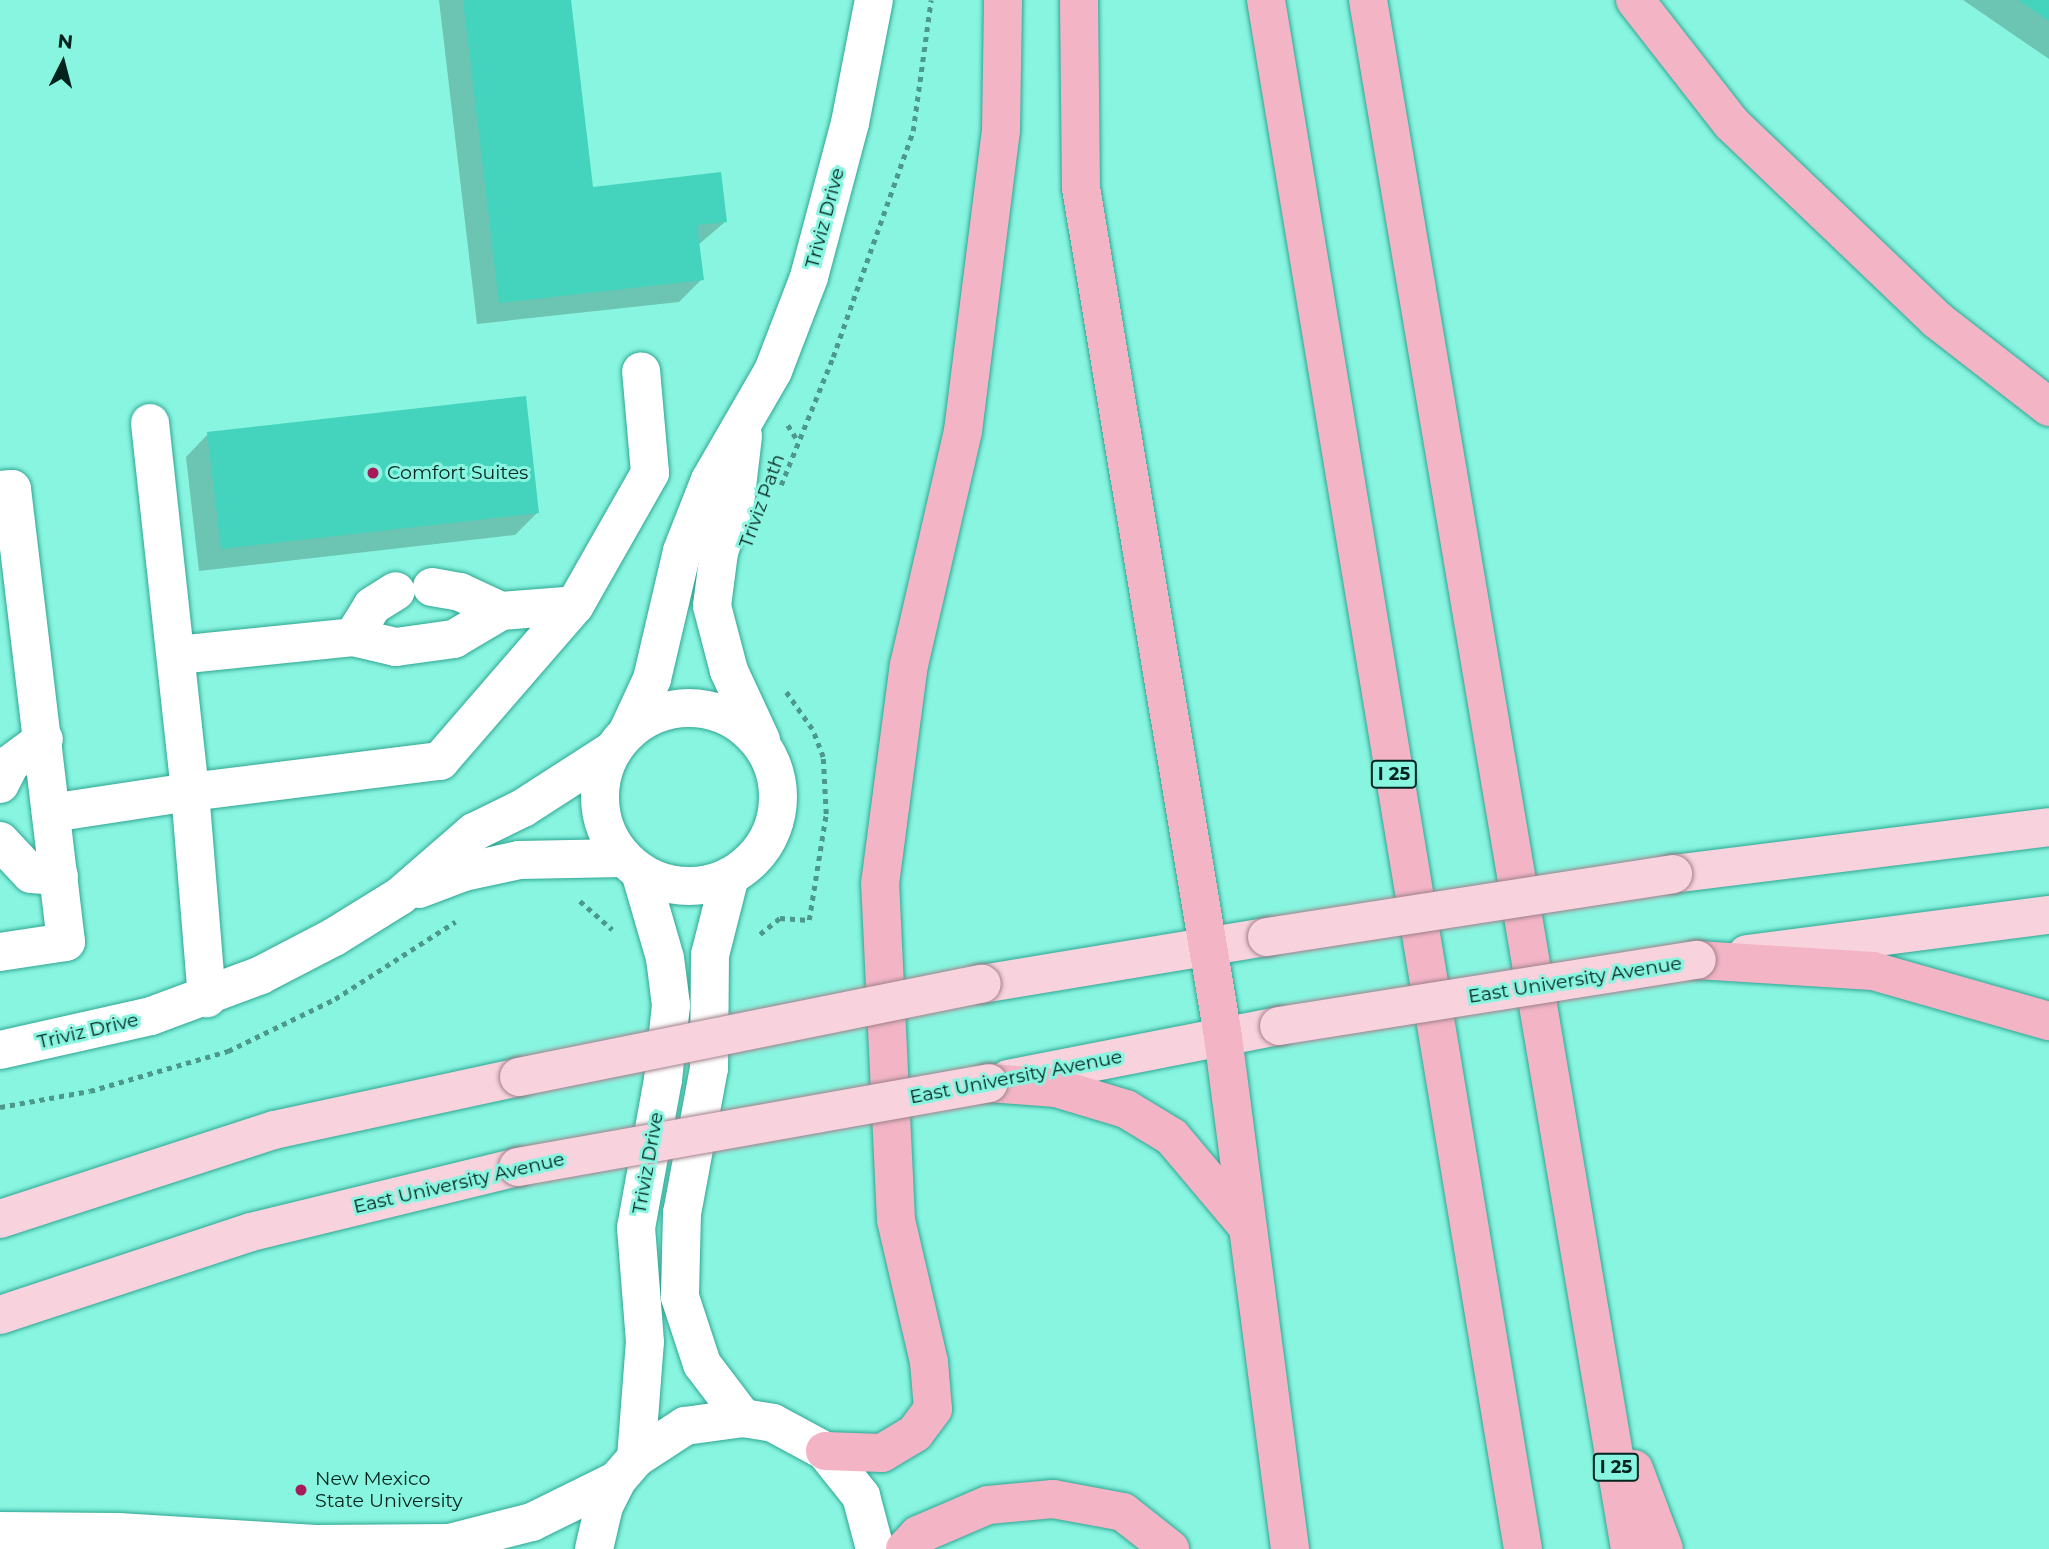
<!DOCTYPE html>
<html>
<head>
<meta charset="utf-8">
<style>
  body { margin:0 }
  #map { position:relative; width:2049px; height:1549px; overflow:hidden; background:#88f5e0; font-family:Montserrat,sans-serif }
  div>[style] { position:absolute }
  [style*='--x'] { left:calc(var(--x)*1px); top:calc(var(--y)*1px); width:calc(var(--w)*1px); rotate:calc(var(--a)*1deg) }
  .shadow>* { inset:0; background:#0003 }
  .building>* { inset:0; background:#44d4bd }
  .path>* { height:4.5px; margin-top:-2.25px; transform-origin:0; background:repeating-linear-gradient(90deg,#4c988a 0 5px,transparent 0 10px) }
  .roads { filter:drop-shadow(0 0 2px #30a693) drop-shadow(0 0 2px #30a693) }
  .minor>* { height:38px; margin:-19px; padding:0 19px; transform-origin:19px; border-radius:19px; background:#fff }
  .minor>.ring { margin:-19px; padding:0; box-sizing:content-box; background:none; border:38px solid #fff; border-radius:50% }
  .major>* { height:38px; margin:-19px; padding:0 19px; transform-origin:19px; border-radius:19px; background:#f8d2dd }
  .highway>* { height:38px; margin:-19px; padding:0 19px; transform-origin:19px; border-radius:19px; background:#f3b4c6 }
  .bridges { filter:drop-shadow(0 0 2px #9e818b) drop-shadow(0 0 2px #9e818b) }
  .major-bridge>* { height:38px; margin:-19px; padding:0 19px; transform-origin:19px; border-radius:19px; background:#f8d2dd }
  .dots>* { width:19px; height:19px; translate:-50% -50%; box-sizing:border-box; border:4px solid #88f5e0; border-radius:50% }
  span { translate:-50% -50%; white-space:nowrap; text-align:center; line-height:1.15; -webkit-text-stroke:6px #88f5e0; paint-order:stroke }
  .shield-label span { padding:2px 5px; background:#88f5e0; border:2px solid; border-radius:5px; -webkit-text-stroke-width:0 }
  .shield-label { font-size:18px; color:#00231d; font-weight:700 }
  .street-label { font-size:19px; color:#00231d }
  .poi-label { font-size:19px; color:#00231d }
  .left { translate:0 -50%; text-align:left }
  .north { position:absolute; left:28px; top:28px; width:70px; height:70px; -webkit-text-stroke:5px #88f5e0; paint-order:stroke; rotate:6deg; font-size:19px; font-weight:700; line-height:28px; text-align:center; color:#00231d }
  .north::after { content:''; display:block; margin:auto; width:24px; height:32px; background:#00231d; clip-path:polygon(50% 0,100% 100%,50% 72%,0 100%) }
</style>
</head>
<body>
<div id="map">
  <div class="shadow">
    <div style="clip-path:polygon(439px 0,569px 0,591px 189px,725px 222px,698px 245px,702px 279px,679px 302px,477px 324px)"></div>
    <div style="clip-path:polygon(1963px 0,2049px 0,2049px 59px)"></div>
    <div style="clip-path:polygon(208px 434px,537px 513px,515px 535px,199px 571px,186px 457px)"></div>
  </div>
  <div class="building">
    <div style="clip-path:polygon(463px 0,571px 0,593px 187px,721px 172px,727px 222px,697px 225px,704px 280px,499px 303px)"></div>
    <div style="clip-path:polygon(2018px 0,2049px 0,2049px 21px)"></div>
    <div style="clip-path:polygon(526px 396px,539px 513px,221px 549px,207px 432px)"></div>
  </div>
  <div class="path">
    <div style="--x:788;--y:425;--w:19;--a:58"></div>
    <div style="--x:781;--y:485;--w:138;--a:-67.9"></div>
    <div style="--x:833;--y:357;--w:240;--a:-70.5"></div>
    <div style="--x:913;--y:131;--w:132;--a:-82.2"></div>
    <div style="--x:580;--y:901;--w:43;--a:41.2"></div>
    <div style="--x:760;--y:934;--w:26;--a:-39"></div>
    <div style="--x:780;--y:918;--w:29;--a:4"></div>
    <div style="--x:809;--y:920;--w:107;--a:-80.9"></div>
    <div style="--x:826;--y:814;--w:57;--a:-93"></div>
    <div style="--x:823;--y:757;--w:30;--a:-111"></div>
    <div style="--x:812;--y:729;--w:45;--a:-125.1"></div>
    <div style="--x:0;--y:1107;--w:91;--a:-10.1"></div>
    <div style="--x:90;--y:1091;--w:144;--a:-16.2"></div>
    <div style="--x:228;--y:1051;--w:119;--a:-25.9"></div>
    <div style="--x:335;--y:999;--w:143;--a:-32.7"></div>
  </div>
  <div class="roads">
    <div class="minor">
      <div style="--x:150;--y:423;--w:371;--a:83.8"></div>
      <div style="--x:190;--y:792;--w:252;--a:-7.1"></div>
      <div style="--x:440;--y:761;--w:206;--a:-49.1"></div>
      <div style="--x:743;--y:436;--w:68;--a:96.7"></div>
      <div style="--x:735;--y:504;--w:51;--a:108.4"></div>
      <div style="--x:719;--y:552;--w:54;--a:97.4"></div>
      <div style="--x:712;--y:606;--w:67;--a:75.3"></div>
      <div style="--x:729;--y:671;--w:76;--a:65.1"></div>
      <div style="--x:0;--y:490;--w:12;--a:-5"></div>
      <div style="--x:12;--y:489;--w:456;--a:83.2"></div>
      <div style="--x:66;--y:942;--w:67;--a:171.4"></div>
      <div style="--x:432;--y:587;--w:28;--a:10"></div>
      <div style="--x:460;--y:592;--w:45;--a:24.9"></div>
      <div style="--x:353;--y:637;--w:36;--a:-58"></div>
      <div style="--x:372;--y:606;--w:28;--a:-32"></div>
      <div style="--x:177;--y:655;--w:177;--a:-5.8"></div>
      <div style="--x:353;--y:637;--w:44;--a:13.1"></div>
      <div style="--x:396;--y:647;--w:59;--a:-7.9"></div>
      <div style="--x:454;--y:639;--w:55;--a:-30.8"></div>
      <div style="--x:501;--y:611;--w:74;--a:-4.6"></div>
      <div style="--x:575;--y:605;--w:152;--a:-60.4"></div>
      <div style="--x:650;--y:473;--w:102;--a:-95"></div>
      <div class="ring" style="left:600px;top:708px;width:140px;height:140px"></div>
      <div style="--x:628;--y:731;--w:57;--a:-65.2"></div>
      <div style="--x:652;--y:679;--w:131;--a:-76.8"></div>
      <div style="--x:682;--y:551;--w:76;--a:-68.5"></div>
      <div style="--x:710;--y:480;--w:126;--a:-60"></div>
      <div style="--x:773;--y:371;--w:101;--a:-69"></div>
      <div style="--x:809;--y:277;--w:159;--a:-75.1"></div>
      <div style="--x:850;--y:123;--w:125;--a:-79"></div>
      <div style="--x:0;--y:784;--w:22;--a:-63"></div>
      <div style="--x:10;--y:764;--w:42;--a:-36.3"></div>
      <div style="--x:51;--y:813;--w:141;--a:-8.6"></div>
      <div style="--x:190;--y:792;--w:207;--a:85.3"></div>
      <div style="--x:0;--y:841;--w:45;--a:46.8"></div>
      <div style="--x:31;--y:874;--w:28;--a:4"></div>
      <div style="--x:730;--y:876;--w:81;--a:104.2"></div>
      <div style="--x:710;--y:955;--w:113;--a:90.5"></div>
      <div style="--x:709;--y:1068;--w:147;--a:100.5"></div>
      <div style="--x:682;--y:1213;--w:84;--a:91.4"></div>
      <div style="--x:680;--y:1297;--w:71;--a:71.8"></div>
      <div style="--x:702;--y:1364;--w:68;--a:52.8"></div>
      <div style="--x:419;--y:889;--w:48;--a:-20.7"></div>
      <div style="--x:464;--y:872;--w:56;--a:-12.3"></div>
      <div style="--x:519;--y:860;--w:104;--a:-1.1"></div>
      <div style="--x:0;--y:1050;--w:155;--a:-12.7"></div>
      <div style="--x:151;--y:1016;--w:117;--a:-20.4"></div>
      <div style="--x:261;--y:975;--w:82;--a:-27.5"></div>
      <div style="--x:334;--y:937;--w:78;--a:-31.8"></div>
      <div style="--x:400;--y:896;--w:98;--a:-40.9"></div>
      <div style="--x:474;--y:832;--w:55;--a:-26.1"></div>
      <div style="--x:523;--y:808;--w:107;--a:-32.8"></div>
      <div style="--x:636;--y:1458;--w:116;--a:-85.6"></div>
      <div style="--x:645;--y:1342;--w:114;--a:-94.5"></div>
      <div style="--x:636;--y:1228;--w:150;--a:-79.7"></div>
      <div style="--x:663;--y:1080;--w:75;--a:-83.9"></div>
      <div style="--x:671;--y:1005;--w:47;--a:-97.3"></div>
      <div style="--x:665;--y:958;--w:90;--a:-106.2"></div>
      <div style="--x:0;--y:1531;--w:118;--a:0.5"></div>
      <div style="--x:118;--y:1532;--w:198;--a:3.5"></div>
      <div style="--x:316;--y:1544;--w:134;--a:-0.4"></div>
      <div style="--x:450;--y:1543;--w:85;--a:-14.4"></div>
      <div style="--x:532;--y:1522;--w:95;--a:-26.3"></div>
      <div style="--x:594;--y:1549;--w:44;--a:-76.9"></div>
      <div style="--x:604;--y:1506;--w:29;--a:-63"></div>
      <div style="--x:617;--y:1480;--w:29;--a:-49"></div>
      <div style="--x:636;--y:1458;--w:59;--a:-33.1"></div>
      <div style="--x:685;--y:1426;--w:59;--a:-7.9"></div>
      <div style="--x:743;--y:1418;--w:30;--a:9"></div>
      <div style="--x:773;--y:1423;--w:59;--a:28.3"></div>
      <div style="--x:825;--y:1451;--w:58;--a:51.3"></div>
      <div style="--x:861;--y:1496;--w:55;--a:75.2"></div>
    </div>
    <div class="major">
      <div style="--x:1673;--y:874;--w:379;--a:-7.1"></div>
      <div style="--x:1747;--y:954;--w:305;--a:-7.4"></div>
      <div style="--x:982;--y:984;--w:289;--a:-9.4"></div>
      <div style="--x:1008;--y:1079;--w:276;--a:-11.1"></div>
      <div style="--x:0;--y:1219;--w:288;--a:-18"></div>
      <div style="--x:274;--y:1130;--w:251;--a:-12.2"></div>
      <div style="--x:0;--y:1315;--w:264;--a:-18.3"></div>
      <div style="--x:251;--y:1232;--w:275;--a:-13.7"></div>
    </div>
    <div class="highway">
      <div style="--x:1079;--y:0;--w:188;--a:89.4"></div>
      <div style="--x:1081;--y:188;--w:861;--a:80.5"></div>
      <div style="--x:1223;--y:1037;--w:516;--a:82.54"></div>
      <div style="--x:1266;--y:0;--w:1570;--a:80.58"></div>
      <div style="--x:1368;--y:0;--w:1571;--a:80.4"></div>
      <div style="--x:1635;--y:0;--w:157;--a:52"></div>
      <div style="--x:1732;--y:124;--w:284;--a:43.7"></div>
      <div style="--x:1937;--y:320;--w:142;--a:37.8"></div>
      <div style="--x:1697;--y:960;--w:176;--a:3.6"></div>
      <div style="--x:1873;--y:971;--w:183;--a:15.9"></div>
      <div style="--x:989;--y:1083;--w:67;--a:4.3"></div>
      <div style="--x:1056;--y:1088;--w:73;--a:16.7"></div>
      <div style="--x:1126;--y:1109;--w:54;--a:31.3"></div>
      <div style="--x:1172;--y:1137;--w:115;--a:49.9"></div>
      <div style="--x:825;--y:1451;--w:57;--a:2"></div>
      <div style="--x:882;--y:1453;--w:39;--a:-31"></div>
      <div style="--x:915;--y:1433;--w:30;--a:-53"></div>
      <div style="--x:933;--y:1409;--w:47;--a:-94.9"></div>
      <div style="--x:929;--y:1362;--w:146;--a:-103.1"></div>
      <div style="--x:896;--y:1220;--w:336;--a:-92.7"></div>
      <div style="--x:880;--y:884;--w:221;--a:-82.5"></div>
      <div style="--x:909;--y:665;--w:240;--a:-77"></div>
      <div style="--x:963;--y:431;--w:303;--a:-82.8"></div>
      <div style="--x:1001;--y:130;--w:130;--a:-89.1"></div>
      <div style="--x:1634;--y:1469;--w:85;--a:69.4"></div>
      <div style="--x:905;--y:1549;--w:19;--a:-47"></div>
      <div style="--x:918;--y:1535;--w:76;--a:-23.2"></div>
      <div style="--x:988;--y:1505;--w:65;--a:-5.3"></div>
      <div style="--x:1053;--y:1499;--w:71;--a:10.5"></div>
      <div style="--x:1123;--y:1512;--w:60;--a:38.2"></div>
    </div>
  </div>
  <div class="bridges">
    <div class="major-bridge">
      <div style="--x:1267;--y:937;--w:411;--a:-8.8"></div>
      <div style="--x:1279;--y:1026;--w:423;--a:-9"></div>
      <div style="--x:519;--y:1077;--w:472;--a:-11.4"></div>
      <div style="--x:518;--y:1167;--w:478;--a:-10.1"></div>
    </div>
  </div>
  <div class="dots">
    <div style="left:373px;top:473px;background:#a71a5b"></div>
    <div style="left:301px;top:1490px;background:#a71a5b"></div>
  </div>
  <div class="shield-label">
    <span style="left:1394px;top:774px">I 25</span>
    <span style="left:1616px;top:1467px">I 25</span>
  </div>
  <div class="street-label">
    <span style="left:825px;top:218px;rotate:-75deg">Triviz Drive</span>
    <span style="left:762px;top:501px;rotate:-70deg">Triviz Path</span>
    <span style="left:1575px;top:980px;rotate:-9deg">East University Avenue</span>
    <span style="left:88px;top:1031px;rotate:-13deg">Triviz Drive</span>
    <span style="left:1016px;top:1077px;rotate:-11deg">East University Avenue</span>
    <span style="left:648px;top:1163px;rotate:-80deg">Triviz Drive</span>
    <span style="left:459px;top:1183px;rotate:-13deg">East University Avenue</span>
  </div>
  <div class="poi-label">
    <span class="left" style="left:387px;top:473px">Comfort Suites</span>
    <span class="left" style="left:315px;top:1490px">New Mexico<br>State University</span>
  </div>
  <div class="north">N</div>
</div>
</body>
</html>
